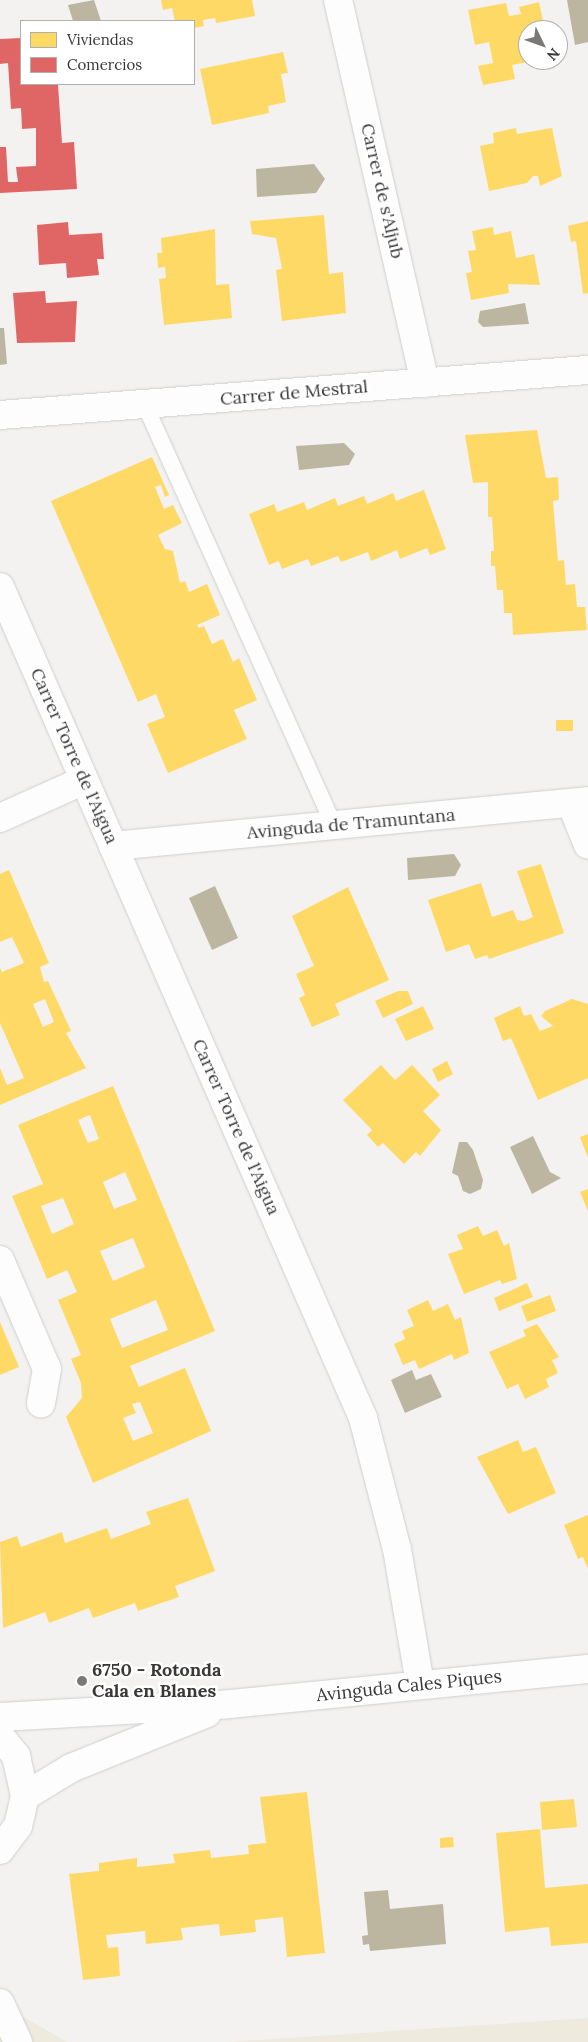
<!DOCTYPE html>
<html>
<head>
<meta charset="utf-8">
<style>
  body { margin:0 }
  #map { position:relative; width:588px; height:2042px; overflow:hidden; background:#f3f2f0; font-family:Lora,serif }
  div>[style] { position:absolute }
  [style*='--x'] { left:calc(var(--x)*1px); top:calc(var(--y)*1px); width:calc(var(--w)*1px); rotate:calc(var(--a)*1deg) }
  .green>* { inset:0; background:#efeade }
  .water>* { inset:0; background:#bcb5a0 }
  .homes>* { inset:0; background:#ffd966 }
  .shops>* { inset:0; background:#e06666 }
  .roads { filter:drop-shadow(0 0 1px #cfcecd) drop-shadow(0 0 1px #cfcecd) }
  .lane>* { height:16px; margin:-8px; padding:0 8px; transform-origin:8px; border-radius:8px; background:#fdfdfd }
  .street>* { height:28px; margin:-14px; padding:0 14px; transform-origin:14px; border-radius:14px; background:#fdfdfd }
  .secondary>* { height:28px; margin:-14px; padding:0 14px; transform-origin:14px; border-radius:14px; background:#fdfdfd }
  .dots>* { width:14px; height:14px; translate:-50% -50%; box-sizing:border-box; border:2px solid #fff; border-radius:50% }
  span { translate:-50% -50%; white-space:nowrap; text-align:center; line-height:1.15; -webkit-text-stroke:5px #fff; paint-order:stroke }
  .street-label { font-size:18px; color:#393837 }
  .poi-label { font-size:18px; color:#393837; font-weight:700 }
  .left { translate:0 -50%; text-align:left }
  .legend { position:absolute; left:20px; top:20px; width:175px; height:65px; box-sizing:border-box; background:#fff; border:1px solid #b0afaf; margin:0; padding:6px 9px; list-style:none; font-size:15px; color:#393837 }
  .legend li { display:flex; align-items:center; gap:10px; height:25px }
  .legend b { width:25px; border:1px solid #b0afaf }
  .north { position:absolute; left:518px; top:20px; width:50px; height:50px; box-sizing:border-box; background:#fff; border:1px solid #b0afaf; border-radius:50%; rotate:132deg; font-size:14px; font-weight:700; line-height:20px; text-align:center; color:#393837 }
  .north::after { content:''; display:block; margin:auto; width:18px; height:22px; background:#7a7978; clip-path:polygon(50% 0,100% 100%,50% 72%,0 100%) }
</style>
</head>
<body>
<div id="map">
  <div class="green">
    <div style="clip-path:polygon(0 2003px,67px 2042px,0 2042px)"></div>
    <div style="clip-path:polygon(588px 2018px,588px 2042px,227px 2042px)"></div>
  </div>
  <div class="water">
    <div style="clip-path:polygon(94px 0,101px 21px,73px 21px,68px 5px)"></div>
    <div style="clip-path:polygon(567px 0,588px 0,588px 42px,575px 45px)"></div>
    <div style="clip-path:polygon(314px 164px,325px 179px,316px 193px,257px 197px,256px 169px)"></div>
    <div style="clip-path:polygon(525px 303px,529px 324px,483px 327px,478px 322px,480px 311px)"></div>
    <div style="clip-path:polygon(0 328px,4px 328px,7px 364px,0 365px)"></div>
    <div style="clip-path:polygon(344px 443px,355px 454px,349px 465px,299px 470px,296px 446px)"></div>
    <div style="clip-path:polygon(454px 854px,461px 865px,455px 876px,408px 880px,407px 858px)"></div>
    <div style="clip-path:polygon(215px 886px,238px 938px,212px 950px,189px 898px)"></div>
    <div style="clip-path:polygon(533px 1136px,550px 1172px,561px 1178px,532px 1194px,510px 1147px)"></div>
    <div style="clip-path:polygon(459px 1142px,467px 1142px,473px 1150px,483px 1180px,481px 1189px,470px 1194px,463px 1191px,458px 1176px,452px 1173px)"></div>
    <div style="clip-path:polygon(412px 1370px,416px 1380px,431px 1374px,442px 1397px,405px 1413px,391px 1380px)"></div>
    <div style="clip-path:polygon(388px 1890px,390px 1909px,443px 1904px,446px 1944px,370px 1951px,369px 1944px,363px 1945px,362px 1936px,368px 1935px,364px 1892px)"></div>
  </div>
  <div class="homes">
    <div style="clip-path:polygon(161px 0,252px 0,255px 16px,216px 23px,215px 18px,203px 20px,204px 26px,194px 28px,194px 21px,175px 21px,172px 8px,163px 10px)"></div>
    <div style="clip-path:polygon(539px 2px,545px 30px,528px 30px,528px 60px,533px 61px,512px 65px,515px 79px,483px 85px,478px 66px,493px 63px,489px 42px,475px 45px,468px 10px,506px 3px,509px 16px,521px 14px,519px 7px)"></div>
    <div style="clip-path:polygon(283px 52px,288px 73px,281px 74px,286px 102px,268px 106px,269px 113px,212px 125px,200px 69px)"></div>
    <div style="clip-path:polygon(516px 128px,517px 134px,552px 128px,562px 176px,540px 186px,538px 176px,533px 176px,527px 183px,489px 191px,480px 146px,494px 143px,493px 133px)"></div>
    <div style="clip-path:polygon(324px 215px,329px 274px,343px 272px,346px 313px,282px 321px,276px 270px,282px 269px,276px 238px,252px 234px,250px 221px)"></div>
    <div style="clip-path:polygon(588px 221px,588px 293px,583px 294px,576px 241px,571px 242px,568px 226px)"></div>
    <div style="clip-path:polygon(493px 227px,494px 235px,511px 231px,516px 258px,534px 254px,540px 285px,508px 284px,509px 293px,471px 300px,466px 273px,472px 272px,468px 251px,476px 250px,472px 231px)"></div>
    <div style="clip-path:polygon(215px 229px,216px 285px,229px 284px,232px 318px,164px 325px,159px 279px,166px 278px,165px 267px,158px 268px,157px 253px,162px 253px,161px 238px)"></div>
    <div style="clip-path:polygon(537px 430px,546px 478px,558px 477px,559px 500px,553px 501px,558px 561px,564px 560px,566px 585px,575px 584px,577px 607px,585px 607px,587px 630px,513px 635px,512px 613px,504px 613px,503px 590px,497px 590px,495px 566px,491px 566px,491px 551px,494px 551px,492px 517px,488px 517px,488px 482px,473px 483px,465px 435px)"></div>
    <div style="clip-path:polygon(152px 457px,169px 495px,165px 497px,161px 485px,155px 487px,164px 509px,173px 505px,182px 523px,158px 535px,165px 549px,173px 551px,180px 583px,185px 581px,189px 592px,207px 584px,220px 615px,197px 625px,199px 628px,204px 626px,212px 644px,223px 639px,233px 662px,239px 658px,257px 700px,234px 710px,247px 739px,168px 773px,147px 724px,165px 717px,156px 694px,138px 702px,51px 501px)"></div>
    <div style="clip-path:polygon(424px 490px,446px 549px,430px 555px,427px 548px,400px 559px,397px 550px,371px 561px,368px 552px,341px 562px,338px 556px,311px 566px,308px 559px,282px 569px,279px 561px,269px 565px,249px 514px,274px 504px,277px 512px,304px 502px,307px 510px,335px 498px,338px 506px,364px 496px,367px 504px,393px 493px,396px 501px)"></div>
    <div style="clip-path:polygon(556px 720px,573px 720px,573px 731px,556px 731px)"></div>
    <div style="clip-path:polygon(541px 864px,564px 933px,489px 959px,487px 955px,475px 959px,469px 944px,446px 952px,428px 900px,481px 883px,492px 917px,513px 910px,517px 920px,524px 921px,533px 917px,517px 871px)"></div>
    <div style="clip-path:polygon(evenodd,9px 870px,49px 963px,40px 967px,44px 982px,48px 981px,71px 1031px,66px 1033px,86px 1068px,0 1105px,0 1068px,7px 1085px,24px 1078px,0 1023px,0 968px,2px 972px,24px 963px,12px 937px,0 942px,0 874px,9px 870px,45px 999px,54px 1022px,43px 1027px,33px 1004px,45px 999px)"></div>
    <div style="clip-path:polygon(348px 887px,389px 980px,335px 1004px,340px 1015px,312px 1027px,299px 998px,305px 995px,296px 974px,314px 966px,292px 916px)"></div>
    <div style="clip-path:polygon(398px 991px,408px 991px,413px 1004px,383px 1018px,375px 1001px)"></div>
    <div style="clip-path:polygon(572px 999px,588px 1004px,588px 1078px,538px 1100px,511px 1038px,503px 1041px,494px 1018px,520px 1006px,524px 1016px,531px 1014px,540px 1031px,553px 1026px,541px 1016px,545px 1011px)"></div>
    <div style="clip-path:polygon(423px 1006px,434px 1029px,406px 1041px,395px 1019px)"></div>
    <div style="clip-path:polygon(447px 1061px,453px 1074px,438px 1082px,432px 1069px)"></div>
    <div style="clip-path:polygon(381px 1065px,395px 1080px,412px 1065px,440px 1095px,423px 1111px,441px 1130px,420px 1156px,416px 1152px,404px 1164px,383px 1143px,378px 1147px,367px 1135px,372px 1130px,343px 1100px)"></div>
    <div style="clip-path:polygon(evenodd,113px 1086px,215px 1331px,130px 1366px,139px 1387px,185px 1368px,211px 1431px,93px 1483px,66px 1417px,82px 1398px,81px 1383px,71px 1359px,81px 1355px,58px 1300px,77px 1292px,67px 1270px,47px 1279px,12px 1196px,43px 1184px,18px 1125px,113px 1086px,90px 1115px,99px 1139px,88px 1143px,78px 1120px,90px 1115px,113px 1086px,125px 1172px,137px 1200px,114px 1209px,103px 1182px,125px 1172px,113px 1086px,63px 1198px,74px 1224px,52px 1234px,41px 1206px,63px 1198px,113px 1086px,133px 1238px,145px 1267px,113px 1281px,100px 1251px,133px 1238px,113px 1086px,156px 1300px,168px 1330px,122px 1348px,110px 1319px,156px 1300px,113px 1086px,140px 1402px,153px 1433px,133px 1441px,123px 1418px,136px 1413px,132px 1404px,140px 1402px)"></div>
    <div style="clip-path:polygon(588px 1134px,588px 1158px,580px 1137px)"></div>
    <div style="clip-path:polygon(588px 1189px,588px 1211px,580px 1192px)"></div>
    <div style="clip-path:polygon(478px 1226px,483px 1236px,497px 1230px,504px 1246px,509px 1243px,517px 1279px,502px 1284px,500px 1280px,464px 1294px,448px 1254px,463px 1249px,457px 1235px)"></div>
    <div style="clip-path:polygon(527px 1283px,533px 1297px,499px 1311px,494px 1298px)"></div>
    <div style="clip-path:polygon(550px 1295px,556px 1311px,527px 1322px,521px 1306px)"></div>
    <div style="clip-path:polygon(428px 1300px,433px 1311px,448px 1304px,455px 1320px,461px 1317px,469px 1353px,454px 1360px,452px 1354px,419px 1369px,415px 1360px,403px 1365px,394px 1344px,405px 1339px,402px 1331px,414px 1326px,407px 1310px)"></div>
    <div style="clip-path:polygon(0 1322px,19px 1367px,0 1375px)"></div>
    <div style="clip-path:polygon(537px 1324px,559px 1357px,552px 1360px,558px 1373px,546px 1379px,549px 1387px,525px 1399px,518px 1384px,507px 1389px,489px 1352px,526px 1336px,523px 1330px)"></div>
    <div style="clip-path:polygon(518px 1440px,523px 1452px,536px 1447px,556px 1493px,508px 1514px,477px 1457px)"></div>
    <div style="clip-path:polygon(188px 1498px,215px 1571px,175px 1586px,179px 1597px,138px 1611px,135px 1603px,93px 1618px,89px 1608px,49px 1623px,45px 1612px,3px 1628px,0 1542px,17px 1536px,21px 1547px,62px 1532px,65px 1543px,107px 1528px,111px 1539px,151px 1524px,146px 1512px)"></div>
    <div style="clip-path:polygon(588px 1515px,588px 1569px,583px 1557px,578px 1559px,564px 1525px)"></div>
    <div style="clip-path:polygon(307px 1792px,325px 1953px,287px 1957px,283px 1917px,255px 1920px,256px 1932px,220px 1936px,219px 1924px,181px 1928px,183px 1940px,146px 1944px,145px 1931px,106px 1935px,108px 1948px,118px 1947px,120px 1976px,83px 1980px,69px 1874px,99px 1871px,99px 1863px,137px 1858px,137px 1867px,175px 1863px,173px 1854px,210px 1850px,211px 1858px,249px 1854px,248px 1845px,266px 1843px,260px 1797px)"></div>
    <div style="clip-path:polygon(574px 1799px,577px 1827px,542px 1830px,540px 1802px)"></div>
    <div style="clip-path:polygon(540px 1829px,545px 1888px,588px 1884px,588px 1943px,551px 1946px,549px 1927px,505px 1932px,496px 1833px)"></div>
    <div style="clip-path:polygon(453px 1837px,454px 1847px,440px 1848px,440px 1838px)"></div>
  </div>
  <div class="shops">
    <div style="clip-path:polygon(21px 38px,21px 84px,58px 85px,62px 143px,74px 142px,77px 189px,0 193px,0 147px,6px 147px,8px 182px,18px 182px,16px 167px,36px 166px,36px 128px,22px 129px,21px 108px,11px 109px,8px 63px,0 64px,0 39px)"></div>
    <div style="clip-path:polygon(68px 222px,69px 235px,102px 233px,104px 259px,97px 259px,99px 275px,67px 278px,66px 263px,39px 265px,37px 225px)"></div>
    <div style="clip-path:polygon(45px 291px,46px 303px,77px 301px,75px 342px,17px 343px,13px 293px)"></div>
  </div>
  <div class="roads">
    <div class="lane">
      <div style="--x:145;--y:405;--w:461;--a:65.8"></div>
    </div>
    <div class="street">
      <div style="--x:338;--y:0;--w:393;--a:77.2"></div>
      <div style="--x:0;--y:415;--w:590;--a:-4.38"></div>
      <div style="--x:0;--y:587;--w:907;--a:66.4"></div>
      <div style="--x:363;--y:1418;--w:135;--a:75.5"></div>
      <div style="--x:397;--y:1549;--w:136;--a:80.3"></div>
      <div style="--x:571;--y:803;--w:45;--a:68"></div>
      <div style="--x:0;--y:818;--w:92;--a:-24.3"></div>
      <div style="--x:113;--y:846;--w:477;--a:-5.4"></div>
      <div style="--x:0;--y:1260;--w:119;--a:66.7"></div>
      <div style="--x:47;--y:1369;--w:35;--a:100"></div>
    </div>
    <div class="secondary">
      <div style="--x:0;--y:1717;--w:230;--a:-3.2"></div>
      <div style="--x:230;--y:1704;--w:360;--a:-5.6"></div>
      <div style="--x:0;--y:1736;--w:26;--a:51"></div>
      <div style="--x:16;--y:1756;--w:41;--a:77.3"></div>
      <div style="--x:25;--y:1796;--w:31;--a:103"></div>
      <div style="--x:18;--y:1826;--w:30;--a:127"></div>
      <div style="--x:25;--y:1796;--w:54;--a:-31.3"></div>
      <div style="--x:71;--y:1768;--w:147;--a:-22"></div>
      <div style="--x:0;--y:2003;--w:43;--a:65.2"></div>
    </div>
  </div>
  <div class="dots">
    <div style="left:82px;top:1681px;background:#7a7978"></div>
  </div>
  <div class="street-label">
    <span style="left:382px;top:191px;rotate:77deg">Carrer de s'Aljub</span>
    <span style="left:294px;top:393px;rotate:-5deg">Carrer de Mestral</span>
    <span style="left:74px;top:756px;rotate:66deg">Carrer Torre de l'Aigua</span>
    <span style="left:351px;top:824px;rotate:-5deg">Avinguda de Tramuntana</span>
    <span style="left:236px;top:1127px;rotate:66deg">Carrer Torre de l'Aigua</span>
    <span style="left:409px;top:1686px;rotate:-6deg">Avinguda Cales Piques</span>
  </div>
  <div class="poi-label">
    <span class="left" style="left:92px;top:1681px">6750 - Rotonda<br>Cala en Blanes</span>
  </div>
  <ul class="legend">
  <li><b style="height:14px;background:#ffd966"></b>Viviendas</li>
  <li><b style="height:14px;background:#e06666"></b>Comercios</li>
  </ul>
  <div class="north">N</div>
</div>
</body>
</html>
